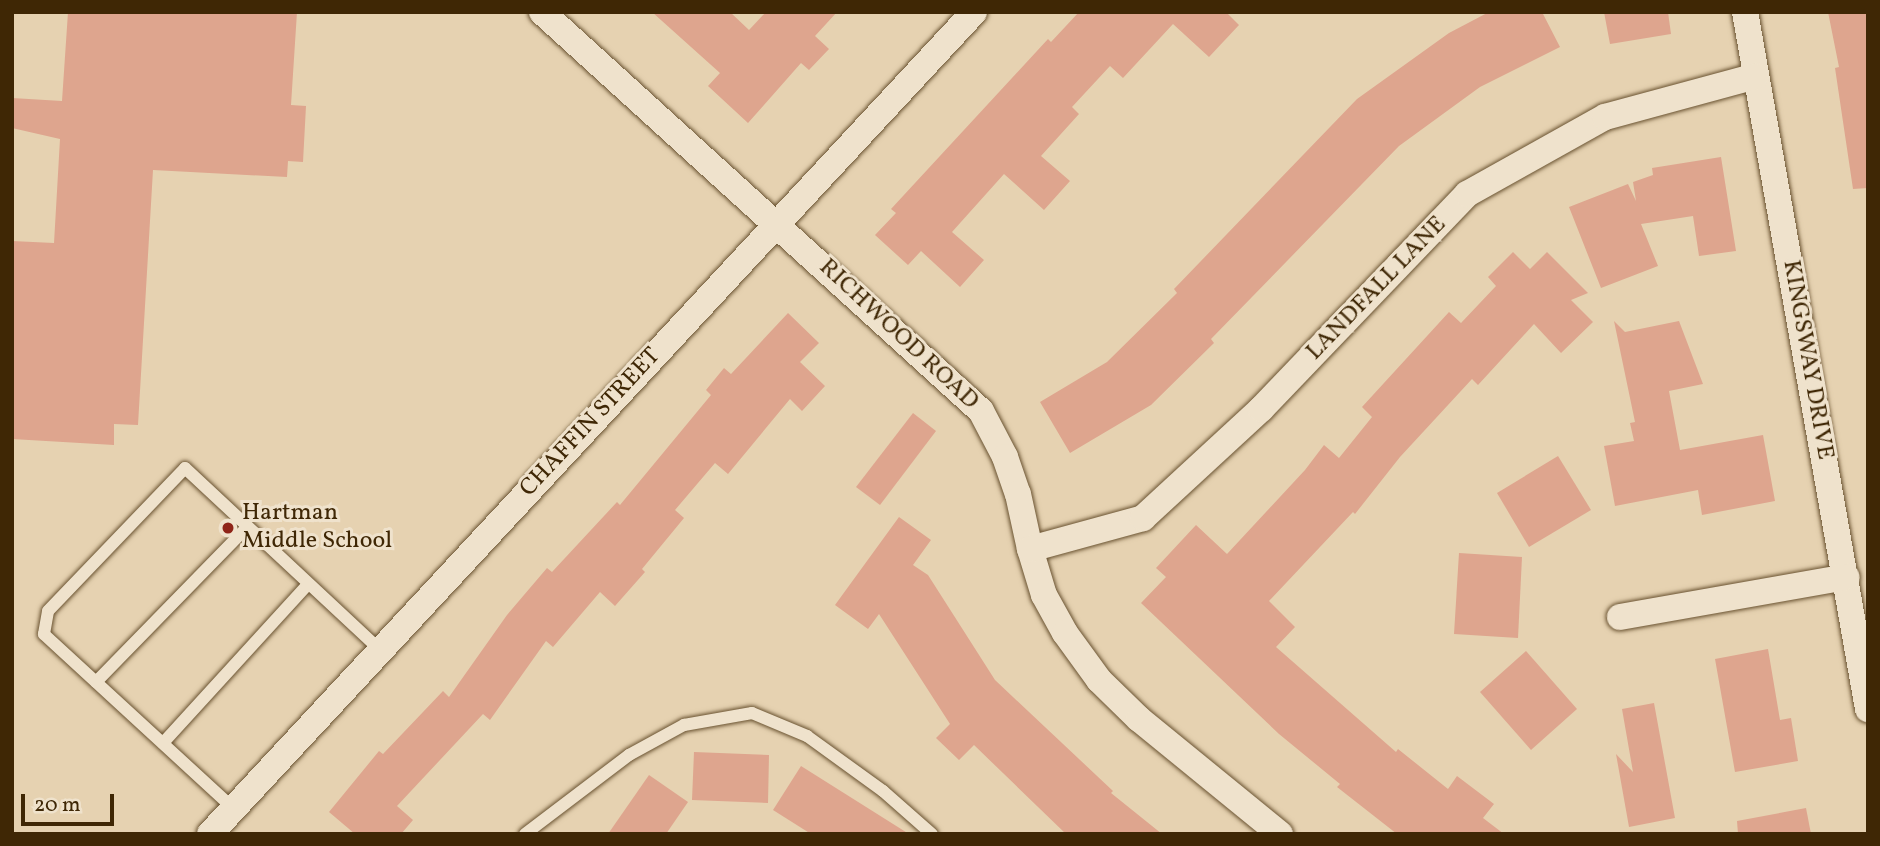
<!DOCTYPE html>
<html>
<head>
<meta charset="utf-8">
<style>
  body { margin:0 }
  #map { position:relative; width:1880px; height:846px; overflow:hidden; background:#e6d2b1; font-family:Vollkorn,serif }
  div>[style] { position:absolute }
  [style*='--x'] { left:calc(var(--x)*1px); top:calc(var(--y)*1px); width:calc(var(--w)*1px); rotate:calc(var(--a)*1deg) }
  .building>* { inset:0; background:#dea58e }
  .roads { filter:drop-shadow(0 0 2px #695230) drop-shadow(0 0 2px #695230) }
  .lane>* { height:12px; margin:-6px; padding:0 6px; transform-origin:6px; border-radius:6px; background:#efe2cc }
  .street>* { height:26px; margin:-13px; padding:0 13px; transform-origin:13px; border-radius:13px; background:#efe2cc }
  .dots>* { width:19px; height:19px; translate:-50% -50%; box-sizing:border-box; border:4px solid #efe2cc; border-radius:50% }
  span { translate:-50% -50%; white-space:nowrap; text-align:center; line-height:1.15; -webkit-text-stroke:6px #efe2cc; paint-order:stroke }
  .street-label { font-size:24px; color:#3f2705 }
  .poi-label { font-size:24px; color:#3f2705 }
  .left { translate:0 -50%; text-align:left }
  .frame { position:absolute; inset:0; border:14px solid #3f2705; pointer-events:none }
  .scale { position:absolute; left:21px; top:794px; width:93px; height:32px; box-sizing:border-box; border:4px solid #3f2705; border-top:0; padding-left:9px; font-size:21px; line-height:24px; white-space:nowrap; color:#3f2705; -webkit-text-stroke:5px #efe2cc; paint-order:stroke }
</style>
</head>
<body>
<div id="map">
  <div class="building">
    <div style="clip-path:polygon(68px 12px,297px 12px,291px 105px,306px 106px,303px 162px,288px 161px,287px 177px,153px 170px,138px 425px,114px 424px,114px 445px,12px 439px,12px 241px,54px 243px,60px 139px,12px 128px,12px 98px,62px 101px)"></div>
    <div style="clip-path:polygon(652px 12px,730px 12px,749px 30px,766px 12px,837px 12px,815px 36px,829px 49px,809px 70px,801px 63px,748px 123px,708px 86px,720px 73px)"></div>
    <div style="clip-path:polygon(1079px 12px,1226px 12px,1239px 25px,1209px 57px,1173px 24px,1123px 78px,1110px 66px,1072px 107px,1079px 114px,1041px 156px,1070px 181px,1044px 210px,1004px 174px,952px 232px,984px 260px,960px 287px,921px 251px,908px 265px,875px 235px,896px 213px,891px 209px,1048px 39px,1051px 42px)"></div>
    <div style="clip-path:polygon(1489px 12px,1542px 12px,1560px 47px,1480px 87px,1399px 146px,1211px 339px,1214px 343px,1151px 405px,1070px 453px,1040px 402px,1107px 362px,1177px 293px,1174px 289px,1357px 99px,1449px 33px)"></div>
    <div style="clip-path:polygon(1604px 12px,1668px 12px,1671px 34px,1610px 44px)"></div>
    <div style="clip-path:polygon(1828px 12px,1868px 12px,1868px 188px,1853px 189px,1835px 68px,1839px 67px)"></div>
    <div style="clip-path:polygon(1721px 157px,1736px 251px,1699px 256px,1693px 216px,1641px 224px,1658px 266px,1601px 288px,1569px 207px,1628px 184px,1636px 201px,1633px 182px,1653px 175px,1652px 168px)"></div>
    <div style="clip-path:polygon(1513px 252px,1530px 269px,1547px 252px,1588px 293px,1571px 300px,1593px 322px,1561px 353px,1534px 324px,1478px 385px,1472px 379px,1400px 457px,1355px 514px,1353px 512px,1269px 601px,1295px 627px,1276px 647px,1396px 752px,1398px 749px,1448px 789px,1457px 776px,1494px 804px,1483px 818px,1504px 834px,1397px 834px,1337px 787px,1340px 784px,1279px 734px,1141px 603px,1166px 577px,1156px 568px,1196px 525px,1227px 554px,1305px 470px,1324px 445px,1339px 458px,1372px 417px,1362px 407px,1449px 312px,1461px 323px,1496px 286px,1488px 277px)"></div>
    <div style="clip-path:polygon(788px 313px,819px 343px,800px 362px,825px 386px,802px 411px,790px 399px,728px 474px,715px 463px,675px 510px,684px 518px,642px 569px,645px 572px,615px 606px,600px 592px,553px 647px,546px 641px,490px 720px,483px 714px,397px 806px,413px 820px,401px 834px,355px 834px,329px 812px,379px 751px,383px 754px,443px 691px,449px 697px,507px 615px,547px 568px,552px 572px,617px 502px,620px 505px,711px 395px,706px 390px,724px 368px,731px 374px)"></div>
    <div style="clip-path:polygon(1614px 321px,1625px 332px,1679px 321px,1703px 384px,1669px 391px,1680px 450px,1763px 435px,1775px 501px,1702px 515px,1698px 490px,1615px 506px,1604px 446px,1634px 441px,1630px 423px,1635px 422px)"></div>
    <div style="clip-path:polygon(913px 413px,936px 431px,880px 505px,856px 487px)"></div>
    <div style="clip-path:polygon(1558px 456px,1591px 510px,1529px 547px,1497px 493px)"></div>
    <div style="clip-path:polygon(899px 517px,931px 540px,913px 565px,928px 575px,995px 680px,1113px 791px,1111px 793px,1162px 834px,1066px 834px,974px 745px,959px 760px,936px 738px,950px 724px,879px 614px,868px 629px,835px 605px)"></div>
    <div style="clip-path:polygon(1459px 553px,1522px 557px,1518px 638px,1454px 634px)"></div>
    <div style="clip-path:polygon(1768px 649px,1780px 720px,1791px 718px,1798px 761px,1735px 772px,1715px 659px)"></div>
    <div style="clip-path:polygon(1526px 651px,1577px 709px,1531px 750px,1480px 692px)"></div>
    <div style="clip-path:polygon(1654px 703px,1675px 818px,1629px 827px,1616px 754px,1633px 772px,1622px 709px)"></div>
    <div style="clip-path:polygon(694px 752px,769px 755px,768px 803px,692px 800px)"></div>
    <div style="clip-path:polygon(801px 766px,909px 834px,811px 834px,773px 810px)"></div>
    <div style="clip-path:polygon(649px 775px,688px 802px,666px 834px,608px 834px)"></div>
    <div style="clip-path:polygon(1806px 808px,1811px 834px,1738px 834px,1737px 821px)"></div>
  </div>
  <div class="roads">
    <div class="lane">
      <div style="--x:96;--y:682;--w:216;--a:-45.7"></div>
      <div style="--x:163;--y:743;--w:215;--a:-47.6"></div>
      <div style="--x:233;--y:808;--w:257;--a:-137.4"></div>
      <div style="--x:44;--y:634;--w:23;--a:-80"></div>
      <div style="--x:48;--y:611;--w:198;--a:-46.2"></div>
      <div style="--x:185;--y:468;--w:267;--a:43"></div>
      <div style="--x:525;--y:834;--w:131;--a:-37.2"></div>
      <div style="--x:629;--y:755;--w:63;--a:-28.6"></div>
      <div style="--x:684;--y:725;--w:69;--a:-10"></div>
      <div style="--x:752;--y:713;--w:60;--a:22.7"></div>
      <div style="--x:807;--y:736;--w:94;--a:35.9"></div>
      <div style="--x:883;--y:791;--w:65;--a:41.3"></div>
    </div>
    <div class="street">
      <div style="--x:542;--y:12;--w:593;--a:42.27"></div>
      <div style="--x:981;--y:411;--w:52;--a:62.4"></div>
      <div style="--x:1005;--y:457;--w:39;--a:71"></div>
      <div style="--x:1018;--y:494;--w:56;--a:77.7"></div>
      <div style="--x:1030;--y:549;--w:48;--a:73.1"></div>
      <div style="--x:1044;--y:595;--w:43;--a:61.1"></div>
      <div style="--x:1065;--y:633;--w:58;--a:54.1"></div>
      <div style="--x:1099;--y:680;--w:56;--a:44.3"></div>
      <div style="--x:1139;--y:719;--w:182;--a:39.2"></div>
      <div style="--x:1745;--y:12;--w:708;--a:79.99"></div>
      <div style="--x:1030;--y:549;--w:117;--a:-15.3"></div>
      <div style="--x:1143;--y:518;--w:161;--a:-42.7"></div>
      <div style="--x:1261;--y:409;--w:298;--a:-46.2"></div>
      <div style="--x:1467;--y:194;--w:158;--a:-29.2"></div>
      <div style="--x:1605;--y:117;--w:156;--a:-15.2"></div>
      <div style="--x:1620;--y:617;--w:230;--a:-10"></div>
      <div style="--x:210;--y:834;--w:1122;--a:-47.09"></div>
    </div>
  </div>
  <div class="dots">
    <div style="left:228px;top:528px;background:#8f2418"></div>
  </div>
  <div class="street-label">
    <span style="left:1377px;top:289px;rotate:-46deg">LANDFALL LANE</span>
    <span style="left:898px;top:335px;rotate:43deg">RICHWOOD ROAD</span>
    <span style="left:1807px;top:360px;rotate:80deg">KINGSWAY DRIVE</span>
    <span style="left:591px;top:423px;rotate:-47deg">CHAFFIN STREET</span>
  </div>
  <div class="poi-label">
    <span class="left" style="left:242px;top:528px">Hartman<br>Middle School</span>
  </div>
  <div class="frame"></div>
  <div class="scale">20 m</div>
</div>
</body>
</html>
